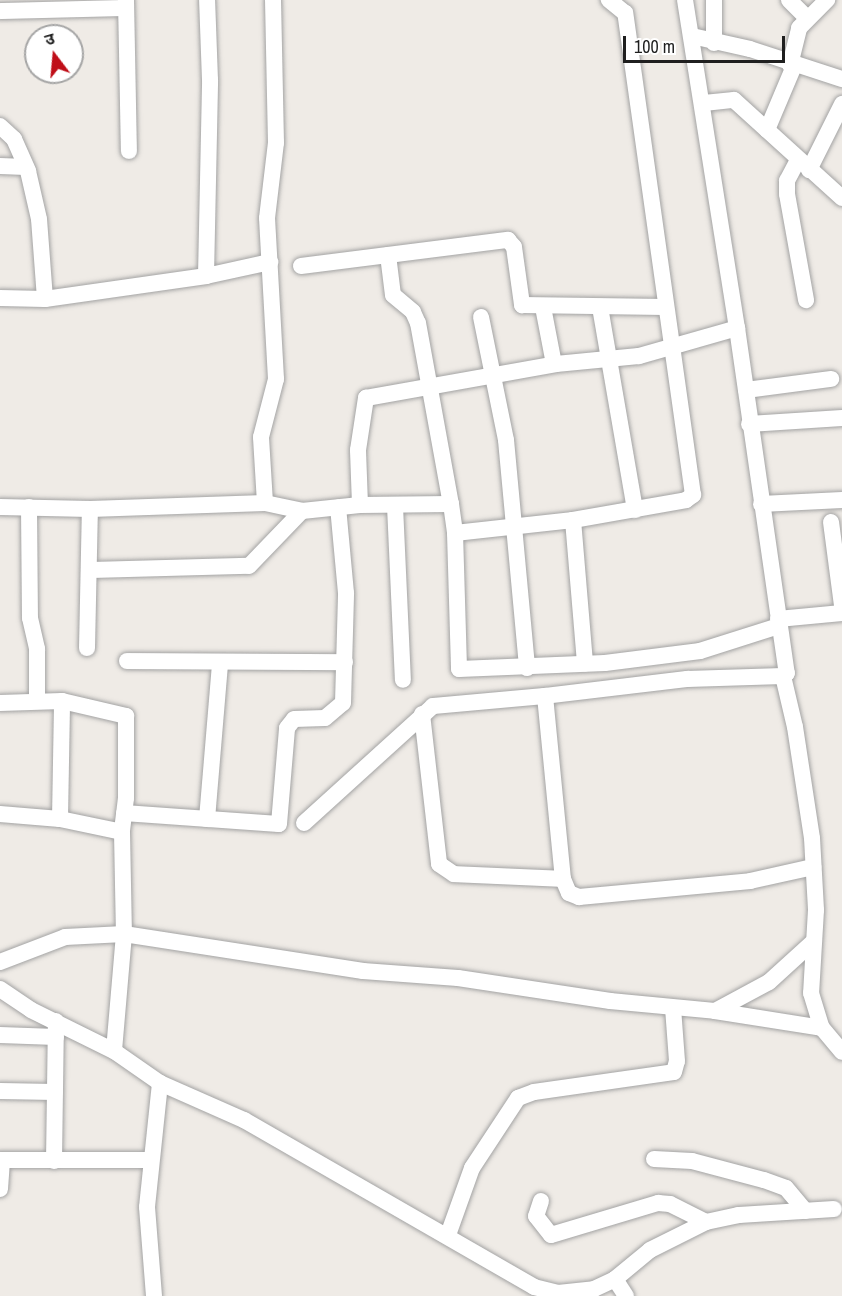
<!DOCTYPE html>
<html>
<head>
<meta charset="utf-8">
<style>
  body { margin:0 }
  #map { position:relative; width:842px; height:1296px; overflow:hidden; background:#efebe6; font-family:"Archivo Narrow","Noto Sans Devanagari",sans-serif }
  div>[style] { position:absolute }
  [style*='--x'] { left:calc(var(--x)*1px); top:calc(var(--y)*1px); width:calc(var(--w)*1px); rotate:calc(var(--a)*1deg) }
  .roads { filter:drop-shadow(0 0 2px #a3a3a3) drop-shadow(0 0 2px #a3a3a3) }
  .minor>* { height:16px; margin:-8px; padding:0 8px; transform-origin:8px; border-radius:8px; background:#fff }
  span { translate:-50% -50%; white-space:nowrap; text-align:center; line-height:1.15; -webkit-text-stroke:6px #fff; paint-order:stroke }
  .north { position:absolute; left:24px; top:24px; width:60px; height:60px; box-sizing:border-box; background:#fff; border:2px solid #a5a5a5; border-radius:50%; rotate:344deg; font-size:16px; font-weight:700; line-height:24px; text-align:center; color:#1f1f1f }
  .north::after { content:''; display:block; margin:auto; width:21px; height:27px; background:#bf0e18; clip-path:polygon(50% 0,100% 100%,50% 72%,0 100%) }
  .scale { position:absolute; left:623px; top:36px; width:162px; height:27px; box-sizing:border-box; border:3px solid #1f1f1f; border-top:0; padding-left:8px; font-size:18px; line-height:21px; white-space:nowrap; color:#1f1f1f; -webkit-text-stroke:4px #fff; paint-order:stroke }
</style>
</head>
<body>
<div id="map">
  <div class="roads">
    <div class="minor">
      <div style="--x:126;--y:0;--w:151;--a:88.9"></div>
      <div style="--x:685;--y:0;--w:332;--a:81"></div>
      <div style="--x:737;--y:328;--w:349;--a:81.8"></div>
      <div style="--x:787;--y:673;--w:5;--a:143"></div>
      <div style="--x:783;--y:676;--w:52;--a:76.8"></div>
      <div style="--x:795;--y:727;--w:112;--a:81.3"></div>
      <div style="--x:812;--y:838;--w:72;--a:86.8"></div>
      <div style="--x:816;--y:910;--w:83;--a:93.4"></div>
      <div style="--x:811;--y:993;--w:37;--a:73"></div>
      <div style="--x:822;--y:1028;--w:31;--a:50"></div>
      <div style="--x:789;--y:0;--w:24;--a:45"></div>
      <div style="--x:0;--y:11;--w:126;--a:-1.4"></div>
      <div style="--x:692;--y:36;--w:59;--a:12.6"></div>
      <div style="--x:750;--y:49;--w:97;--a:18.1"></div>
      <div style="--x:714;--y:43;--w:43;--a:-90"></div>
      <div style="--x:790;--y:65;--w:38;--a:-76"></div>
      <div style="--x:799;--y:28;--w:40;--a:-45"></div>
      <div style="--x:704;--y:103;--w:30;--a:-6"></div>
      <div style="--x:734;--y:100;--w:146;--a:42.2"></div>
      <div style="--x:0;--y:126;--w:19;--a:43"></div>
      <div style="--x:14;--y:139;--w:35;--a:66"></div>
      <div style="--x:28;--y:171;--w:49;--a:77.1"></div>
      <div style="--x:39;--y:219;--w:80;--a:85.7"></div>
      <div style="--x:767;--y:130;--w:69;--a:-67.1"></div>
      <div style="--x:798;--y:160;--w:24;--a:118"></div>
      <div style="--x:787;--y:181;--w:13;--a:90"></div>
      <div style="--x:787;--y:194;--w:108;--a:79.8"></div>
      <div style="--x:0;--y:166;--w:26;--a:2"></div>
      <div style="--x:809;--y:170;--w:74;--a:-63.4"></div>
      <div style="--x:388;--y:255;--w:40;--a:82.9"></div>
      <div style="--x:393;--y:295;--w:26;--a:40"></div>
      <div style="--x:413;--y:312;--w:12;--a:66"></div>
      <div style="--x:418;--y:323;--w:184;--a:79.7"></div>
      <div style="--x:451;--y:504;--w:29;--a:82"></div>
      <div style="--x:455;--y:533;--w:136;--a:88.3"></div>
      <div style="--x:459;--y:669;--w:146;--a:-2.4"></div>
      <div style="--x:605;--y:663;--w:96;--a:-7.2"></div>
      <div style="--x:700;--y:651;--w:83;--a:-17.6"></div>
      <div style="--x:301;--y:266;--w:209;--a:-7.2"></div>
      <div style="--x:508;--y:240;--w:9;--a:49"></div>
      <div style="--x:514;--y:247;--w:59;--a:82.1"></div>
      <div style="--x:522;--y:305;--w:143;--a:0.8"></div>
      <div style="--x:206;--y:276;--w:196;--a:-88.8"></div>
      <div style="--x:210;--y:80;--w:80;--a:-92.1"></div>
      <div style="--x:0;--y:298;--w:45;--a:1.3"></div>
      <div style="--x:45;--y:299;--w:163;--a:-8.1"></div>
      <div style="--x:206;--y:276;--w:66;--a:-12.3"></div>
      <div style="--x:543;--y:307;--w:58;--a:79.1"></div>
      <div style="--x:600;--y:307;--w:206;--a:80.2"></div>
      <div style="--x:481;--y:317;--w:126;--a:78.5"></div>
      <div style="--x:506;--y:440;--w:229;--a:84.7"></div>
      <div style="--x:746;--y:390;--w:86;--a:-7.4"></div>
      <div style="--x:749;--y:424;--w:93;--a:-3.7"></div>
      <div style="--x:265;--y:503;--w:66;--a:-93.5"></div>
      <div style="--x:261;--y:437;--w:60;--a:-75.5"></div>
      <div style="--x:276;--y:379;--w:161;--a:-93.2"></div>
      <div style="--x:267;--y:218;--w:76;--a:-83.2"></div>
      <div style="--x:276;--y:143;--w:143;--a:-91.2"></div>
      <div style="--x:761;--y:504;--w:81;--a:-2.8"></div>
      <div style="--x:360;--y:505;--w:55;--a:-92.1"></div>
      <div style="--x:358;--y:450;--w:53;--a:-81.3"></div>
      <div style="--x:366;--y:398;--w:193;--a:-10.1"></div>
      <div style="--x:556;--y:364;--w:83;--a:-5.5"></div>
      <div style="--x:639;--y:356;--w:102;--a:-15.9"></div>
      <div style="--x:395;--y:506;--w:174;--a:87.4"></div>
      <div style="--x:0;--y:507;--w:90;--a:1.3"></div>
      <div style="--x:90;--y:509;--w:175;--a:-2"></div>
      <div style="--x:265;--y:503;--w:38;--a:12"></div>
      <div style="--x:302;--y:511;--w:58;--a:-5.9"></div>
      <div style="--x:360;--y:505;--w:91;--a:-0.6"></div>
      <div style="--x:29;--y:507;--w:111;--a:89.5"></div>
      <div style="--x:30;--y:618;--w:32;--a:77"></div>
      <div style="--x:37;--y:649;--w:50;--a:90"></div>
      <div style="--x:573;--y:520;--w:144;--a:85.2"></div>
      <div style="--x:831;--y:522;--w:85;--a:82.5"></div>
      <div style="--x:455;--y:533;--w:119;--a:-6.3"></div>
      <div style="--x:573;--y:520;--w:115;--a:-10"></div>
      <div style="--x:686;--y:500;--w:9;--a:-36"></div>
      <div style="--x:693;--y:495;--w:487;--a:-98"></div>
      <div style="--x:625;--y:13;--w:21;--a:-141"></div>
      <div style="--x:91;--y:570;--w:158;--a:-1.5"></div>
      <div style="--x:249;--y:566;--w:76;--a:-46.1"></div>
      <div style="--x:778;--y:619;--w:64;--a:-5.4"></div>
      <div style="--x:87;--y:648;--w:139;--a:-88.8"></div>
      <div style="--x:127;--y:661;--w:218;--a:0.3"></div>
      <div style="--x:783;--y:676;--w:96;--a:178.2"></div>
      <div style="--x:687;--y:679;--w:143;--a:173.2"></div>
      <div style="--x:545;--y:696;--w:184;--a:84.4"></div>
      <div style="--x:563;--y:879;--w:15;--a:67"></div>
      <div style="--x:569;--y:893;--w:11;--a:22"></div>
      <div style="--x:579;--y:897;--w:172;--a:-5.3"></div>
      <div style="--x:750;--y:881;--w:65;--a:-12.5"></div>
      <div style="--x:0;--y:703;--w:62;--a:-1.8"></div>
      <div style="--x:62;--y:701;--w:66;--a:13.2"></div>
      <div style="--x:126;--y:716;--w:82;--a:90"></div>
      <div style="--x:126;--y:798;--w:34;--a:97"></div>
      <div style="--x:122;--y:832;--w:102;--a:88.9"></div>
      <div style="--x:124;--y:934;--w:117;--a:94.9"></div>
      <div style="--x:422;--y:714;--w:151;--a:83.5"></div>
      <div style="--x:439;--y:864;--w:18;--a:34"></div>
      <div style="--x:454;--y:874;--w:109;--a:2.6"></div>
      <div style="--x:124;--y:813;--w:155;--a:4.1"></div>
      <div style="--x:279;--y:824;--w:96;--a:-85.2"></div>
      <div style="--x:287;--y:728;--w:11;--a:-52"></div>
      <div style="--x:294;--y:719;--w:31;--a:-2"></div>
      <div style="--x:325;--y:718;--w:23;--a:-40"></div>
      <div style="--x:343;--y:703;--w:110;--a:-88.4"></div>
      <div style="--x:346;--y:593;--w:86;--a:-95.3"></div>
      <div style="--x:0;--y:814;--w:60;--a:4.8"></div>
      <div style="--x:60;--y:819;--w:63;--a:11.8"></div>
      <div style="--x:60;--y:819;--w:118;--a:-89"></div>
      <div style="--x:207;--y:819;--w:157;--a:-85.2"></div>
      <div style="--x:304;--y:823;--w:174;--a:-42.2"></div>
      <div style="--x:433;--y:706;--w:112;--a:-5.1"></div>
      <div style="--x:0;--y:962;--w:70;--a:-21"></div>
      <div style="--x:65;--y:937;--w:59;--a:-2.9"></div>
      <div style="--x:124;--y:934;--w:242;--a:8.8"></div>
      <div style="--x:363;--y:971;--w:95;--a:4.2"></div>
      <div style="--x:458;--y:978;--w:154;--a:8.6"></div>
      <div style="--x:610;--y:1001;--w:105;--a:5.4"></div>
      <div style="--x:715;--y:1011;--w:61;--a:-28.2"></div>
      <div style="--x:769;--y:982;--w:61;--a:-42.3"></div>
      <div style="--x:0;--y:989;--w:37;--a:34"></div>
      <div style="--x:31;--y:1010;--w:93;--a:26.3"></div>
      <div style="--x:114;--y:1051;--w:56;--a:34.8"></div>
      <div style="--x:715;--y:1011;--w:108;--a:9"></div>
      <div style="--x:0;--y:1035;--w:56;--a:2"></div>
      <div style="--x:0;--y:1091;--w:55;--a:1"></div>
      <div style="--x:654;--y:1159;--w:38;--a:3"></div>
      <div style="--x:692;--y:1161;--w:74;--a:14.8"></div>
      <div style="--x:764;--y:1180;--w:23;--a:20"></div>
      <div style="--x:786;--y:1188;--w:30;--a:50"></div>
      <div style="--x:0;--y:1160;--w:151;--a:0"></div>
      <div style="--x:54;--y:1161;--w:140;--a:-89.2"></div>
      <div style="--x:0;--y:1189;--w:29;--a:-86"></div>
      <div style="--x:541;--y:1201;--w:16;--a:108"></div>
      <div style="--x:536;--y:1216;--w:24;--a:52"></div>
      <div style="--x:551;--y:1235;--w:112;--a:-16.7"></div>
      <div style="--x:658;--y:1203;--w:12;--a:5"></div>
      <div style="--x:670;--y:1204;--w:40;--a:26.6"></div>
      <div style="--x:448;--y:1235;--w:71;--a:-70.3"></div>
      <div style="--x:472;--y:1168;--w:84;--a:-56.7"></div>
      <div style="--x:518;--y:1098;--w:17;--a:-21"></div>
      <div style="--x:534;--y:1092;--w:141;--a:-8.1"></div>
      <div style="--x:674;--y:1072;--w:11;--a:-75"></div>
      <div style="--x:677;--y:1061;--w:53;--a:-94.3"></div>
      <div style="--x:615;--y:1279;--w:20;--a:57"></div>
      <div style="--x:154;--y:1296;--w:89;--a:-94.5"></div>
      <div style="--x:147;--y:1207;--w:125;--a:-84"></div>
      <div style="--x:160;--y:1083;--w:92;--a:23.8"></div>
      <div style="--x:244;--y:1120;--w:335;--a:29.9"></div>
      <div style="--x:534;--y:1287;--w:25;--a:14"></div>
      <div style="--x:558;--y:1293;--w:36;--a:-6"></div>
      <div style="--x:594;--y:1289;--w:23;--a:-25"></div>
      <div style="--x:615;--y:1279;--w:45;--a:-39.6"></div>
      <div style="--x:650;--y:1250;--w:63;--a:-26.6"></div>
      <div style="--x:706;--y:1222;--w:34;--a:-12"></div>
      <div style="--x:739;--y:1215;--w:95;--a:-3.6"></div>
    </div>
  </div>
  <div class="north">उ</div>
  <div class="scale">100 m</div>
</div>
</body>
</html>
